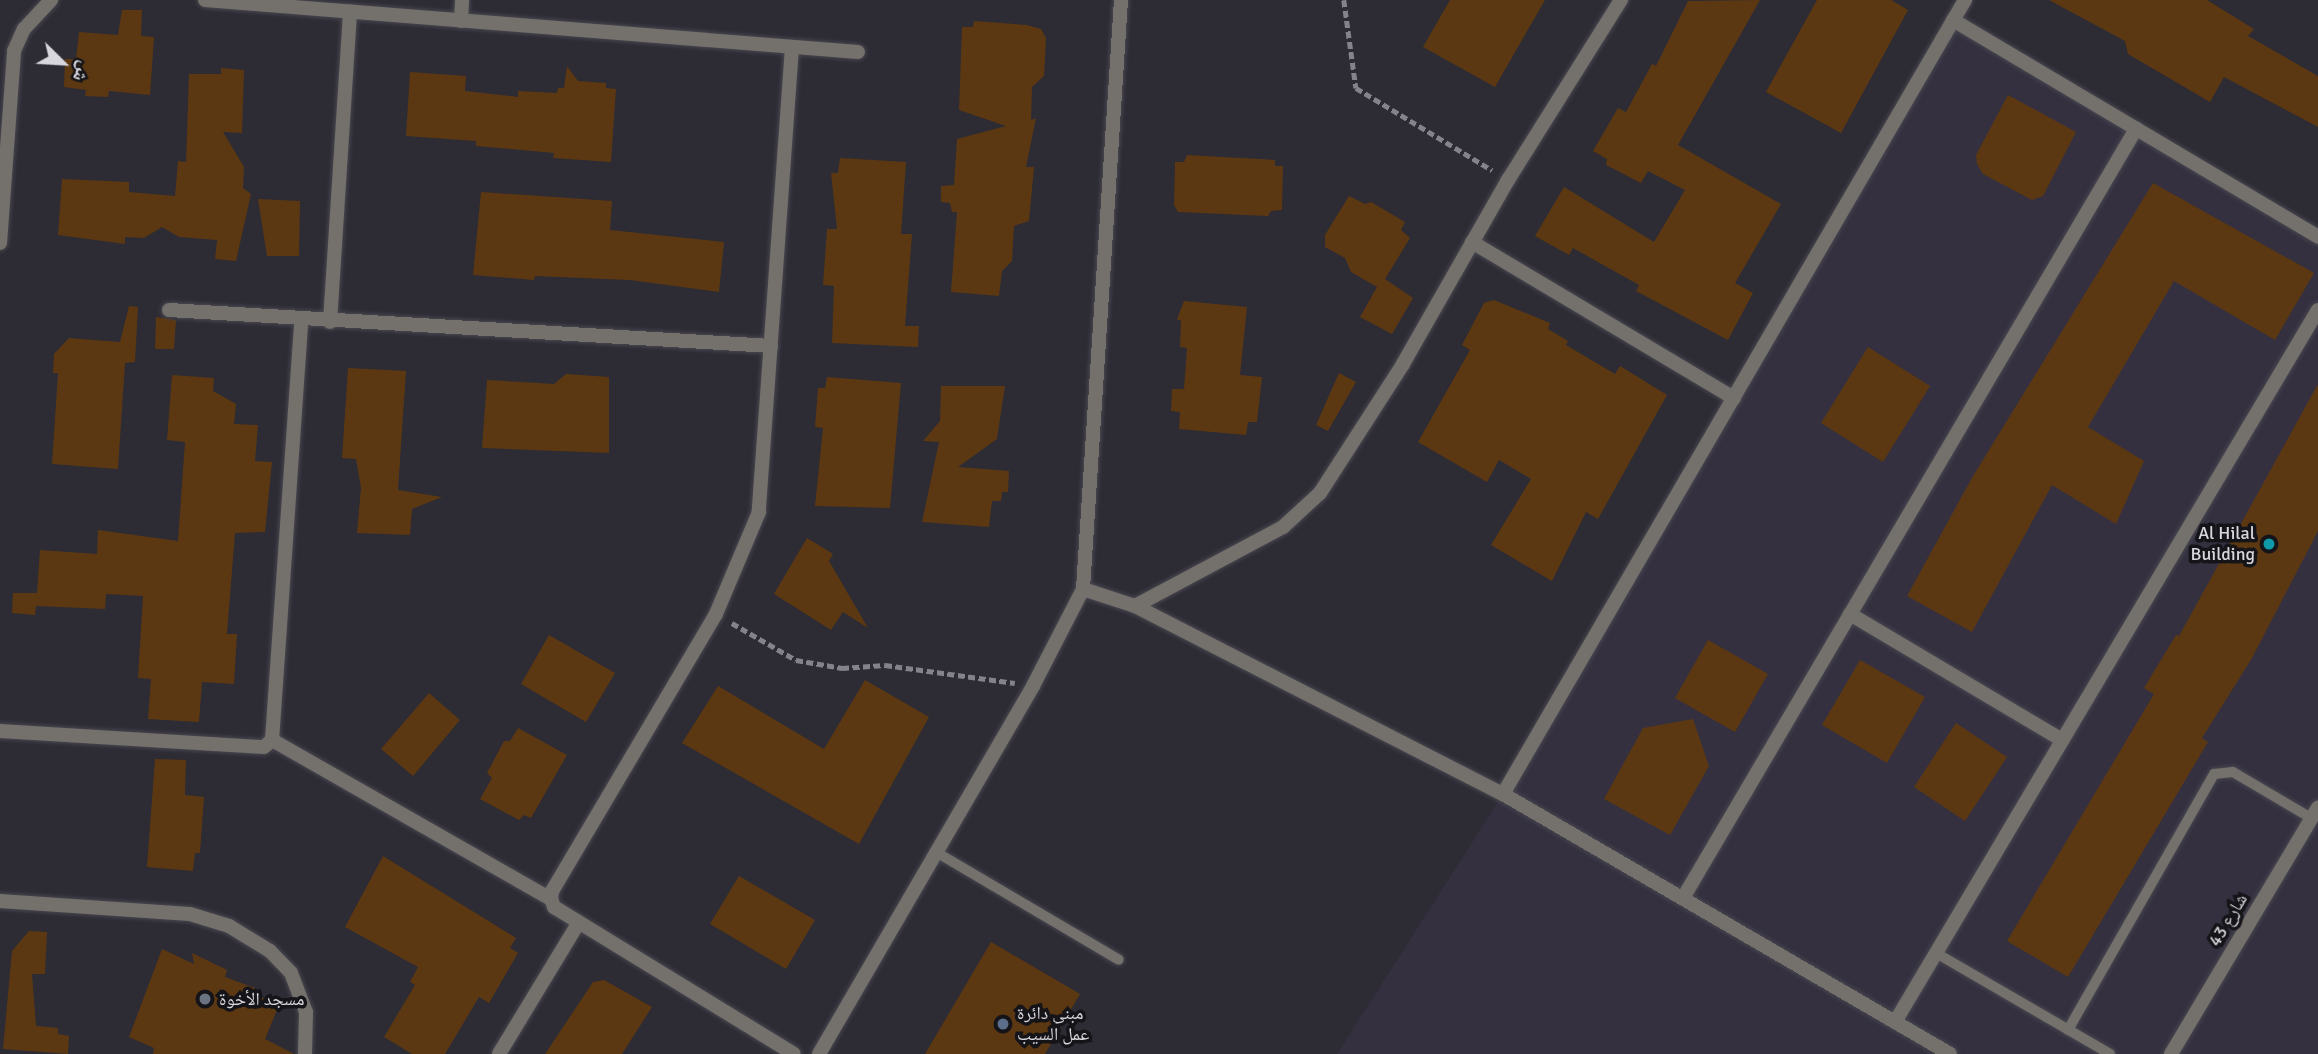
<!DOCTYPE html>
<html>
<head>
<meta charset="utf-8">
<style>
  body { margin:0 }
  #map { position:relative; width:2318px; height:1054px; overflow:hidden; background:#2d2b34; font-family:Signika,"Noto Naskh Arabic",sans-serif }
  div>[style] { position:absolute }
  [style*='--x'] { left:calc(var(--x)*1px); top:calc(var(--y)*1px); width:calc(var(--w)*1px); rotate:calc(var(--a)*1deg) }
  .built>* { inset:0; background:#343040 }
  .building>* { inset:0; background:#5c3812 }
  .path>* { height:4.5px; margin-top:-2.25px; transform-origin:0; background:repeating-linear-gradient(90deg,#84828a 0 7px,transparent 0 10.5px) }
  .roads { filter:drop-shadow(0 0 2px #48474f) drop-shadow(0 0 2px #48474f) }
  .service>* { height:10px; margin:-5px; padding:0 5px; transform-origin:5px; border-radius:5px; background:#74716d }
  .minor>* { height:14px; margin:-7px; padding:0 7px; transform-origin:7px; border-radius:7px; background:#74716d }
  .tertiary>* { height:14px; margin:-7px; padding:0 7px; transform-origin:7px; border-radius:7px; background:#74716d }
  .dots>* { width:19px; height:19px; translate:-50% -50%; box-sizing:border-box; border:4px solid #151418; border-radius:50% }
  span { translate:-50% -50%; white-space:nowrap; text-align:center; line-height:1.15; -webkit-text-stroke:7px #151418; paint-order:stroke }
  .poi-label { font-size:18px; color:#d8d7dd }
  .right { translate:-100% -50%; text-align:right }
  .left { translate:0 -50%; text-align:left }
  .street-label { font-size:18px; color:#d8d7dd }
  .north { position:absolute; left:28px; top:28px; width:70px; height:70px; -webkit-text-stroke:5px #151418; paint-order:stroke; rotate:114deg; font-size:19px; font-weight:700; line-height:28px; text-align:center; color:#d8d7dd }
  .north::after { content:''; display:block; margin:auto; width:24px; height:32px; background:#d8d7dd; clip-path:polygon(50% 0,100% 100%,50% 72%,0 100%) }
</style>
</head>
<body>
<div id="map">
  <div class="built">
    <div style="clip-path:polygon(1953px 20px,2318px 237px,2318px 1054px,1337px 1054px,1503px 794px)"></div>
  </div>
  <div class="building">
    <div style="clip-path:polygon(1450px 0,1545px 0,1495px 87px,1423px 47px)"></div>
    <div style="clip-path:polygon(1760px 0,1678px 145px,1781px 204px,1735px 283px,1753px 293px,1728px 340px,1636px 291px,1639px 285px,1573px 248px,1569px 255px,1535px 236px,1564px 187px,1654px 242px,1685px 190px,1648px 171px,1641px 183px,1606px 165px,1607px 159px,1593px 151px,1618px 108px,1626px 112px,1652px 64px,1656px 66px,1688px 1px)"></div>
    <div style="clip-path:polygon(1817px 0,1891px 0,1908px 10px,1841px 133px,1766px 92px)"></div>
    <div style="clip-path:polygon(2049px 0,2207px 0,2254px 29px,2248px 36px,2318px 76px,2318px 127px,2224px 77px,2210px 102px,2128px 54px,2125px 41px)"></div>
    <div style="clip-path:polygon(122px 10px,142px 10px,141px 36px,154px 37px,150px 95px,109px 91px,108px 97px,85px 96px,86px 90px,64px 87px,65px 59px,76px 59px,79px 32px,118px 35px)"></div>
    <div style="clip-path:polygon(974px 21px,1027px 25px,1041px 29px,1046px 38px,1044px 76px,1032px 87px,1031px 120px,1036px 118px,1026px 167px,1034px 167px,1029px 221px,1014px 226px,1012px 261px,1002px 271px,999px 296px,951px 292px,957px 212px,952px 212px,950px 203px,941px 202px,941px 186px,954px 185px,957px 139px,1006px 126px,959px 110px,962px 27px,973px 27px)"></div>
    <div style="clip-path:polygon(567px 66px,578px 81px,606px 83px,606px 88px,616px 89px,611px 162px,553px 158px,554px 153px,476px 146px,476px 141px,406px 136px,410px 72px,466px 76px,465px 91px,518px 97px,518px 91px,557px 93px,558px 88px,564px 88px)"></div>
    <div style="clip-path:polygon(221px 68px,244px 70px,242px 133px,223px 132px,244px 167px,243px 188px,251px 194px,236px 261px,215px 259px,217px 240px,179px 237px,162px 227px,144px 238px,125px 237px,125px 244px,58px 235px,62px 179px,129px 182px,129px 192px,175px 196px,178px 161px,186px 162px,189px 74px,221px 74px)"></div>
    <div style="clip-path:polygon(2008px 95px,2076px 132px,2043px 196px,2032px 200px,1983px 174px,1977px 164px,1976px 155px)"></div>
    <div style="clip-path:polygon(1187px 155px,1275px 160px,1275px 166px,1283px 166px,1282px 210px,1271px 211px,1268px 216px,1178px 212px,1174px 205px,1175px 162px,1184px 162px)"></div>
    <div style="clip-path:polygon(840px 158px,906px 162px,901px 234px,912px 234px,905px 326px,919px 326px,918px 347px,832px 343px,834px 286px,823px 285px,827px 229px,837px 229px,831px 173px,838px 173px)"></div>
    <div style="clip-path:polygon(2153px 183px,2314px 273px,2275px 340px,2174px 281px,2088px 427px,2144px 461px,2116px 524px,2052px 485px,1972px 632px,1907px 596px,1973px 476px)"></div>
    <div style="clip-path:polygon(481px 192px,612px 201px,610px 230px,724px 242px,719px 292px,630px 280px,535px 276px,534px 280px,473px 275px)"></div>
    <div style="clip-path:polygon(1349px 196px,1365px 204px,1371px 202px,1405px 222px,1401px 230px,1410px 238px,1385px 279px,1413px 298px,1392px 334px,1360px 317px,1377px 287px,1351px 272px,1345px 258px,1325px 247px,1325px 235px)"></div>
    <div style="clip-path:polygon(258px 199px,300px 201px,299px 256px,267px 256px)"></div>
    <div style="clip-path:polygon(1494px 300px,1550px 323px,1548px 329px,1568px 341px,1566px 345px,1615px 374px,1620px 366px,1667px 395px,1598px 519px,1586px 512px,1552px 581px,1491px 545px,1531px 479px,1499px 460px,1487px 482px,1418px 442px,1470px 350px,1462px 345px,1484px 303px)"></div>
    <div style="clip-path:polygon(1184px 301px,1247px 307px,1240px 375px,1262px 377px,1257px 422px,1248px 422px,1246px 435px,1179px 429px,1180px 412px,1171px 411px,1172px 389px,1184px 389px,1187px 348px,1180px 347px,1181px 321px,1177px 319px)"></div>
    <div style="clip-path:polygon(129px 306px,138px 307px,135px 362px,125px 363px,118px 469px,52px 464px,58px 373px,53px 373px,54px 354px,69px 338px,120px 342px)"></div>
    <div style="clip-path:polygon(156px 317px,176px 320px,174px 349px,155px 349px)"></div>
    <div style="clip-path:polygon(1868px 347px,1930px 386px,1883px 462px,1821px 423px)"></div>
    <div style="clip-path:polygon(348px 368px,406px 371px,398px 490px,442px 497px,412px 509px,410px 535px,357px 533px,361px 488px,356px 459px,342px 458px)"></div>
    <div style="clip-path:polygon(1339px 373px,1356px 382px,1328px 431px,1316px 425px)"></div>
    <div style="clip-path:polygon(566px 374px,609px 377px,609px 453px,482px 448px,487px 380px,554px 384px)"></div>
    <div style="clip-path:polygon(172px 375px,214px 378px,213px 391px,236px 404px,234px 424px,258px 425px,255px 461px,272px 462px,265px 532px,235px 533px,227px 634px,237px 634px,234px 684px,202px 682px,199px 722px,148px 719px,151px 679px,138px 678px,143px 596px,106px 594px,105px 609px,36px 606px,35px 615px,12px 613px,13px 593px,37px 593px,40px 550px,97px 554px,98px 530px,178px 541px,185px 442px,167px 440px)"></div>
    <div style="clip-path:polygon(827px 377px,901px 383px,890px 508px,815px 506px,823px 428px,815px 427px,818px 388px,825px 388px)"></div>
    <div style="clip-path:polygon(2318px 384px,2318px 531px,2252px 658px,2202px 738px,2208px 742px,2068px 977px,2007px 941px,2154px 694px,2144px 688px,2176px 635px,2179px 636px)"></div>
    <div style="clip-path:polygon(941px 386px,1005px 386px,997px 439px,958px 467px,1009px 471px,1008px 492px,1002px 492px,1001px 501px,992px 501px,989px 527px,922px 522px,939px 442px,923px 441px,940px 421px)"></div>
    <div style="clip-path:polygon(807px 538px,833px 554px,829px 561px,868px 628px,843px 612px,831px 630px,774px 594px)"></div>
    <div style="clip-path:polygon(549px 635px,615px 673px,586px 722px,521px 684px)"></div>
    <div style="clip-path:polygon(1708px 640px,1768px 674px,1735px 732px,1675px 698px)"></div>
    <div style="clip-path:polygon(1860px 660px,1925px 697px,1887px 763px,1822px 725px)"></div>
    <div style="clip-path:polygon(865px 680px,929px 717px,859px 844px,682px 743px,718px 686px,824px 749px)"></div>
    <div style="clip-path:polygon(429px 693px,460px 720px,413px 776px,381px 749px)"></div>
    <div style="clip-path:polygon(1693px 719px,1709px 766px,1670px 835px,1604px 799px,1643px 728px)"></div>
    <div style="clip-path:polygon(1956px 723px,2007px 757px,1965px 821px,1914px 787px)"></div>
    <div style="clip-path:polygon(518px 728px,567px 755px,531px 818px,524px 815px,519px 820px,480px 799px,492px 778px,487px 773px,504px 741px,510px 741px)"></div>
    <div style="clip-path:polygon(155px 759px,186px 760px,185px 795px,204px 797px,200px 853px,195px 853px,193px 871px,147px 867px)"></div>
    <div style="clip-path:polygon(383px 856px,516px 938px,510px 948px,518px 953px,489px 1003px,479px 997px,445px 1054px,412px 1054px,384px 1037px,415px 985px,410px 982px,418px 967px,345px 927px)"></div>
    <div style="clip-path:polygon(739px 876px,815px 920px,786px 969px,710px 924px)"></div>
    <div style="clip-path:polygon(29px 931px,47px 932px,45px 974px,32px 974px,36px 1026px,58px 1028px,58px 1034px,69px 1036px,68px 1054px,3px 1049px,12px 951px)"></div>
    <div style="clip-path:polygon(991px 942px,1080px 994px,1045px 1054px,925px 1054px)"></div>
    <div style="clip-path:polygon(162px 949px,194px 964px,192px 953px,227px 970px,225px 977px,255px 988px,254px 994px,279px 1005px,265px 1039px,294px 1054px,153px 1054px,154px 1048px,129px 1037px)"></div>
    <div style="clip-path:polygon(604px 980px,652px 1007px,622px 1054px,545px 1054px,593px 982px)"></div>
  </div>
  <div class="path">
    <div style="--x:1344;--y:0;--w:89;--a:82.2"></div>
    <div style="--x:1356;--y:88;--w:159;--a:31.1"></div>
    <div style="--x:732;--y:623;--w:74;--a:30"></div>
    <div style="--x:796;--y:660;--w:47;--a:9.9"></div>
    <div style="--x:842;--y:668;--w:43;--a:-4"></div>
    <div style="--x:885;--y:665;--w:131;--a:7.9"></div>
  </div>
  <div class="roads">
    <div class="service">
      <div style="--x:936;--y:852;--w:212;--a:30.5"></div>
      <div style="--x:1936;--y:953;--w:201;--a:30.1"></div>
      <div style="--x:2068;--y:1030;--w:295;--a:-60.3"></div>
      <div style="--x:2214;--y:774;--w:19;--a:-6"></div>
      <div style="--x:2233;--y:772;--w:91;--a:30.5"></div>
    </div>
    <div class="minor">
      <div style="--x:205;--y:0;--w:655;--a:4.55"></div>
      <div style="--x:1953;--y:20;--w:425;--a:30.7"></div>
      <div style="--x:461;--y:21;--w:21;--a:-87"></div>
      <div style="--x:792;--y:47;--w:466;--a:94.1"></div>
      <div style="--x:759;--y:512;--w:111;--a:112.9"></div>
      <div style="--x:716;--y:614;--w:322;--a:120.6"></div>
      <div style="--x:552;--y:891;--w:8;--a:97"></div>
      <div style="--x:551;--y:899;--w:9;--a:69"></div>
      <div style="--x:554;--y:907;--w:281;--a:31.5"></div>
      <div style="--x:1472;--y:242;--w:305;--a:30.8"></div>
      <div style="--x:0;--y:243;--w:193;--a:-85.8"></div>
      <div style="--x:14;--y:51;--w:24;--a:-66"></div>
      <div style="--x:24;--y:29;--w:40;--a:-47"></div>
      <div style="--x:169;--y:310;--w:603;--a:3.42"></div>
      <div style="--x:330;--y:322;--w:311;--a:-86.3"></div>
      <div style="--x:1083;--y:589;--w:55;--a:18.1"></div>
      <div style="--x:1135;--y:606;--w:413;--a:27.1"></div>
      <div style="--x:1503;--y:794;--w:517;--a:30.18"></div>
      <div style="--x:1135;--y:606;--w:168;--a:-28.1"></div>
      <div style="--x:1283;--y:527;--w:50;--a:-42.6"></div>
      <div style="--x:1320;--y:493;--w:153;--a:-57.2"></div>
      <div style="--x:1403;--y:364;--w:212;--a:-60.3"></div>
      <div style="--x:1508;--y:180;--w:213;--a:-57.9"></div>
      <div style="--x:1850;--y:614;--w:247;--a:30.7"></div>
      <div style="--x:0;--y:731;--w:264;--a:3.5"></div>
      <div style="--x:264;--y:747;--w:11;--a:-41"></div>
      <div style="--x:272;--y:740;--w:420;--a:-86"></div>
      <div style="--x:272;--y:740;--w:321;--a:29.7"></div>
      <div style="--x:1503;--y:794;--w:919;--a:-59.81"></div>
      <div style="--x:1683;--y:898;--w:893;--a:-59.5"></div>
      <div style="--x:0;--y:901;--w:190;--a:3.9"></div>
      <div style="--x:190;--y:914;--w:41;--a:17.1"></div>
      <div style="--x:229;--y:926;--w:48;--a:31.4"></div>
      <div style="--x:270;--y:951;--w:30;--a:46"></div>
      <div style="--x:291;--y:973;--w:42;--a:69"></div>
      <div style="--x:306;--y:1012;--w:42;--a:91.4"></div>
      <div style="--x:1895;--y:1022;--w:828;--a:-59.29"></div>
      <div style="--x:499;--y:1054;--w:154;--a:-58.8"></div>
    </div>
    <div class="tertiary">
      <div style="--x:819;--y:1054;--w:426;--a:-59.8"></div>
      <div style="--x:1033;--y:686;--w:109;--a:-62.7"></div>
      <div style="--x:1083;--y:589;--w:590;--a:-86.31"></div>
      <div style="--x:2171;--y:1054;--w:287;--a:-59.2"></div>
    </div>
  </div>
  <div class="dots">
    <div style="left:2269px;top:544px;background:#0f9aa8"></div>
    <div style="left:205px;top:999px;background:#6b7280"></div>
    <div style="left:1003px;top:1024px;background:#5c6f8a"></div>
  </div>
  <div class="poi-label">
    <span class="right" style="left:2255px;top:544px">Al Hilal<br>Building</span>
    <span class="left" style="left:219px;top:999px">مسجد الأخوة</span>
    <span class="left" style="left:1017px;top:1024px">مبنى دائرة<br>عمل السيب</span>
  </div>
  <div class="street-label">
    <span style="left:2228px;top:920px;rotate:-59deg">شارع 43</span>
  </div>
  <div class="north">ش</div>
</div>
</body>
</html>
